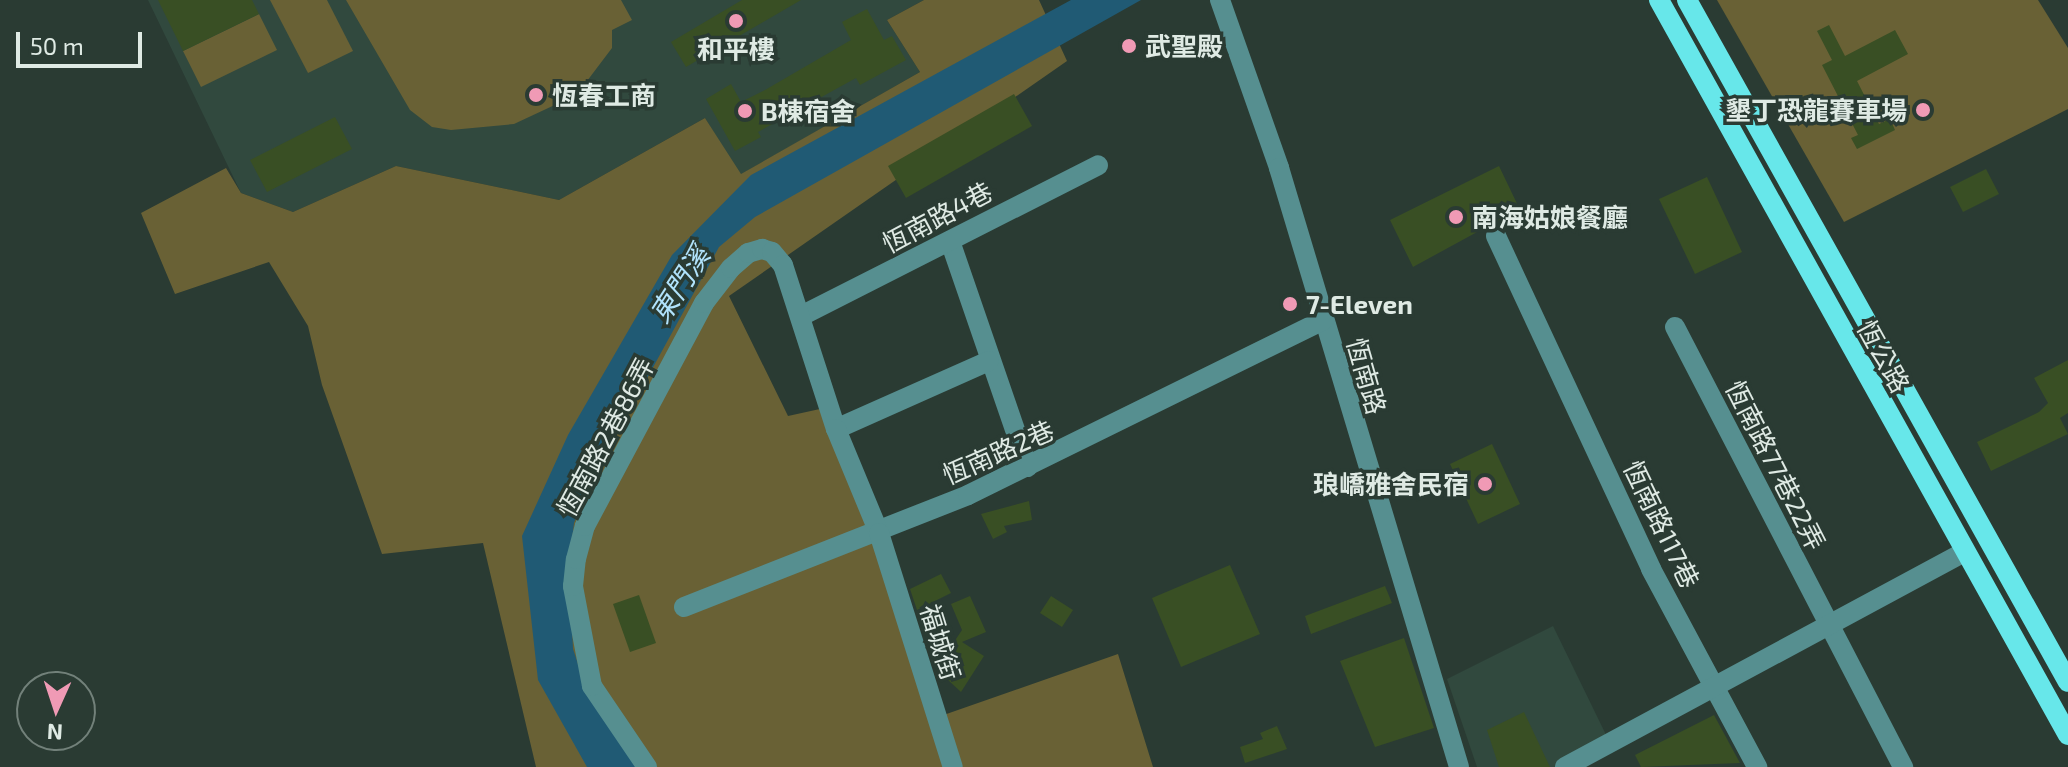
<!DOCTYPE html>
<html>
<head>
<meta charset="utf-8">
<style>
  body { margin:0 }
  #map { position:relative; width:2068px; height:767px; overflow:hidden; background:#2a3b33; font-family:"Exo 2","Noto Sans TC",sans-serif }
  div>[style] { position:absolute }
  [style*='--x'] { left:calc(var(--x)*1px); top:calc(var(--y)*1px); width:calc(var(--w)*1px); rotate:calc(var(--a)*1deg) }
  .built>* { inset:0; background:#31493e }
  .green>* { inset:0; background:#696135 }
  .water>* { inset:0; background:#205a74 }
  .building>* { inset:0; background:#394f24 }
  .minor>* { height:20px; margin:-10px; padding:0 10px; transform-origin:10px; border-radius:10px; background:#568f90 }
  .major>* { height:20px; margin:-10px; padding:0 10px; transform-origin:10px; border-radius:10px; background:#67e7ea }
  .dots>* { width:22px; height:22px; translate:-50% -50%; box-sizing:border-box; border:4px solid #2a3b33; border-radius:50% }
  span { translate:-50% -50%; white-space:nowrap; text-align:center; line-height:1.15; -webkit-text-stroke:7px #2a3b33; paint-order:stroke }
  .poi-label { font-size:26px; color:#dfeae4; font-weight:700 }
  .left { translate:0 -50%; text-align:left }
  .right { translate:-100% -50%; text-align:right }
  .street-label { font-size:26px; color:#dfeae4 }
  .water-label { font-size:28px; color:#b1e3fc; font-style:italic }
  .north { position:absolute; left:16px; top:671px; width:80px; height:80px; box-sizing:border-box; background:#2a3b33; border:2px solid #72817a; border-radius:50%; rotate:183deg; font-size:22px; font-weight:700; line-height:32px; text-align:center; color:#dfeae4 }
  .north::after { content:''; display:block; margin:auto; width:28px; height:36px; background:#f09ab5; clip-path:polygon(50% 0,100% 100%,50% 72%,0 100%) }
  .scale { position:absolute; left:16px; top:32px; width:126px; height:36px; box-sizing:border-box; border:4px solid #dfeae4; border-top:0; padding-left:10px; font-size:24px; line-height:28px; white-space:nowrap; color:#dfeae4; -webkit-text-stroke:6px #2a3b33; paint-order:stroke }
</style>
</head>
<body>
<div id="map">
  <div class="built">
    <div style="clip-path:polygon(148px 0,924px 0,887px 20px,920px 72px,740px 175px,705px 118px,559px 200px,396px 166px,293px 212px,241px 193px)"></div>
    <div style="clip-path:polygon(1553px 626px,1611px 745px,1561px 767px,1477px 767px,1447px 679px)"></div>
  </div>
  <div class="green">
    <div style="clip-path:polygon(270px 0,327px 0,353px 51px,308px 73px)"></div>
    <div style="clip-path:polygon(346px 0,621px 0,632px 20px,612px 30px,612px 48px,584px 85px,559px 103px,514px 124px,451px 130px,432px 127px,410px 110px)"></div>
    <div style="clip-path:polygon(924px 0,1039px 0,1067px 61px,729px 296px,788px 416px,829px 407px,935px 718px,1118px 654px,1153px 767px,536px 767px,483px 543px,382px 554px,322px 385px,308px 326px,269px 262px,175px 294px,141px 213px,226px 168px,241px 193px,293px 212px,396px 166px,559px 200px,705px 118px,741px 174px,920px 72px,887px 20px)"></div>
    <div style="clip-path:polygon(1717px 0,2038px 0,2068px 48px,2068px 109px,1844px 222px)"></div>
    <div style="clip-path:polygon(259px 14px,277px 50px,201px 87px,183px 51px)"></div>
  </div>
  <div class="water">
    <div style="clip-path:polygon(1071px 0,1141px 0,755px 217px,719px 247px,589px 484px,574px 523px,569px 565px,573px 649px,581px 673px,642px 767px,587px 767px,538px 680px,522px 536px,568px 435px,672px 255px,751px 175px)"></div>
  </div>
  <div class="building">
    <div style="clip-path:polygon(158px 0,252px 0,259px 14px,183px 51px)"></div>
    <div style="clip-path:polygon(742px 0,801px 0,686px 67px,671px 42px)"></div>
    <div style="clip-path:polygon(867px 9px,884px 40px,892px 36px,906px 60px,860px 85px,856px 78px,758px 132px,761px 137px,735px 151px,706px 99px,731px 84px,741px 102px,765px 90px,851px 40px,842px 22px)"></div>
    <div style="clip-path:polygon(1829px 25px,1845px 56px,1895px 30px,1908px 54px,1857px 81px,1879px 124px,1890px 119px,1895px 130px,1857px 149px,1851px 138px,1858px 135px,1822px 65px,1832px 60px,1817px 31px)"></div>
    <div style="clip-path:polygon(1014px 94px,1032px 126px,906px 198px,888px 166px)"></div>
    <div style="clip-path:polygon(335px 117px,352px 149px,267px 192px,250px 160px)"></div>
    <div style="clip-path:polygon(1499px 166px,1522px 214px,1490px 225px,1413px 267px,1390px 220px)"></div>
    <div style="clip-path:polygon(1986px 169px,1999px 194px,1963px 212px,1950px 187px)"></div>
    <div style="clip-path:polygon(1707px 177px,1742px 252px,1695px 274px,1659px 199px)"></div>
    <div style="clip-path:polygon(2068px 360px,2068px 413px,2060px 418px,2068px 434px,1991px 471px,1977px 442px,2039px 412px,2048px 403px,2034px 378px)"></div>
    <div style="clip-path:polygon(1492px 444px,1520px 504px,1478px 524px,1450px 464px)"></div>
    <div style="clip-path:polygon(1029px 501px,1032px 520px,1004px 526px,1007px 532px,993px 539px,981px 514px)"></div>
    <div style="clip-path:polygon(1230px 565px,1260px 634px,1181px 667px,1152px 598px)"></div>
    <div style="clip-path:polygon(941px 574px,951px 593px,917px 610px,910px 589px)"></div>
    <div style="clip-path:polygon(1385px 586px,1392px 603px,1311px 634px,1305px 616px)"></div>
    <div style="clip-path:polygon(639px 595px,656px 643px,630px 652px,613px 604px)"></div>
    <div style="clip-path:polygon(970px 596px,986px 632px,962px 642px,984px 656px,961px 692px,936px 669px,962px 630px,951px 604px)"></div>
    <div style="clip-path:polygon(1051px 596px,1073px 610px,1062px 627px,1040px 613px)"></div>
    <div style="clip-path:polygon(1404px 638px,1434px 728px,1375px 747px,1340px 661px)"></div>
    <div style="clip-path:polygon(1524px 712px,1550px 767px,1499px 767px,1487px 730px)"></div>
    <div style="clip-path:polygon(1714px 715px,1740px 763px,1641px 767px,1635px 755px)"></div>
    <div style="clip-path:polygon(1277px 726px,1287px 749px,1245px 763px,1240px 747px,1263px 739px,1260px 733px)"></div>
  </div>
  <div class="minor">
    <div style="--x:1220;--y:0;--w:178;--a:70.6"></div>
    <div style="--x:1279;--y:168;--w:625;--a:73.27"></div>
    <div style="--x:1496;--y:236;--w:367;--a:65"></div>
    <div style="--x:1651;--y:569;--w:225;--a:61.8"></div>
    <div style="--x:950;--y:241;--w:239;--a:71"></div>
    <div style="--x:801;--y:316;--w:333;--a:-26.9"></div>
    <div style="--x:1675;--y:327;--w:496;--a:62.6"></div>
    <div style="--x:836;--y:429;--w:167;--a:-24"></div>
    <div style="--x:684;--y:607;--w:305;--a:-21.5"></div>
    <div style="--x:968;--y:495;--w:397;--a:-26.2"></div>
    <div style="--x:647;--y:767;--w:98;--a:-124.2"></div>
    <div style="--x:592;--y:686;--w:102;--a:-100.8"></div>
    <div style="--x:573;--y:586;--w:27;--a:-84"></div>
    <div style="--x:576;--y:559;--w:34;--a:-75"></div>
    <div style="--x:585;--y:526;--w:253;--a:-61.9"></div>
    <div style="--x:704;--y:303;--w:44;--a:-52.4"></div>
    <div style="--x:731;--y:268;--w:23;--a:-41"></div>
    <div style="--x:748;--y:253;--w:15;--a:-16"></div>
    <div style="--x:762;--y:249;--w:10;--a:17"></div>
    <div style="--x:772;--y:252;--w:17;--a:50"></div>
    <div style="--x:783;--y:265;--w:172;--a:72.1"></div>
    <div style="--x:836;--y:429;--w:113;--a:67.5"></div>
    <div style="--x:879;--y:533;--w:245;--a:72.5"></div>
    <div style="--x:1565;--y:767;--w:453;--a:-28.3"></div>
  </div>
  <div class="major">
    <div style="--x:1659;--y:0;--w:841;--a:60.91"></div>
    <div style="--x:1687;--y:0;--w:781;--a:60.81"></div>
  </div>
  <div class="dots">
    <div style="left:736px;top:21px;background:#f09ab5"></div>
    <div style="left:1129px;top:46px;background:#f09ab5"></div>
    <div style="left:536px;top:95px;background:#f09ab5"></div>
    <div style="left:1923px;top:110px;background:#f09ab5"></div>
    <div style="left:745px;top:111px;background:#f09ab5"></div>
    <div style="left:1456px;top:217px;background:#f09ab5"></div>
    <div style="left:1290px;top:304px;background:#f09ab5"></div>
    <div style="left:1485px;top:484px;background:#f09ab5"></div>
  </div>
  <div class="poi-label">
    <span class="left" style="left:1145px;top:46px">武聖殿</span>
    <span style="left:736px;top:49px">和平樓</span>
    <span class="left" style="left:552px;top:95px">恆春工商</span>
    <span class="right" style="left:1907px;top:110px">墾丁恐龍賽車場</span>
    <span class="left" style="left:761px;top:111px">B棟宿舍</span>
    <span class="left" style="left:1472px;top:217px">南海姑娘餐廳</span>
    <span class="left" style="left:1306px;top:304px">7-Eleven</span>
    <span class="right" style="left:1469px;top:484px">琅嶠雅舍民宿</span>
  </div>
  <div class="street-label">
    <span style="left:937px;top:217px;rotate:-28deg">恆南路4巷</span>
    <span style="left:1884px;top:356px;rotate:61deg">恆公路</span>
    <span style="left:1367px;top:376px;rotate:74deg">恆南路</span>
    <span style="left:605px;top:437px;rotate:-62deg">恆南路2巷86弄</span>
    <span style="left:998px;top:452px;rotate:-24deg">恆南路2巷</span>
    <span style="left:1776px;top:465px;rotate:63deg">恆南路77巷22弄</span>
    <span style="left:1662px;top:524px;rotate:64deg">恆南路117巷</span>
    <span style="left:941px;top:642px;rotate:73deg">福城街</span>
  </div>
  <div class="water-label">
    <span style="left:679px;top:284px;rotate:-57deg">東門溪</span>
  </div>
  <div class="north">N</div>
  <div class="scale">50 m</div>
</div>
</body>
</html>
